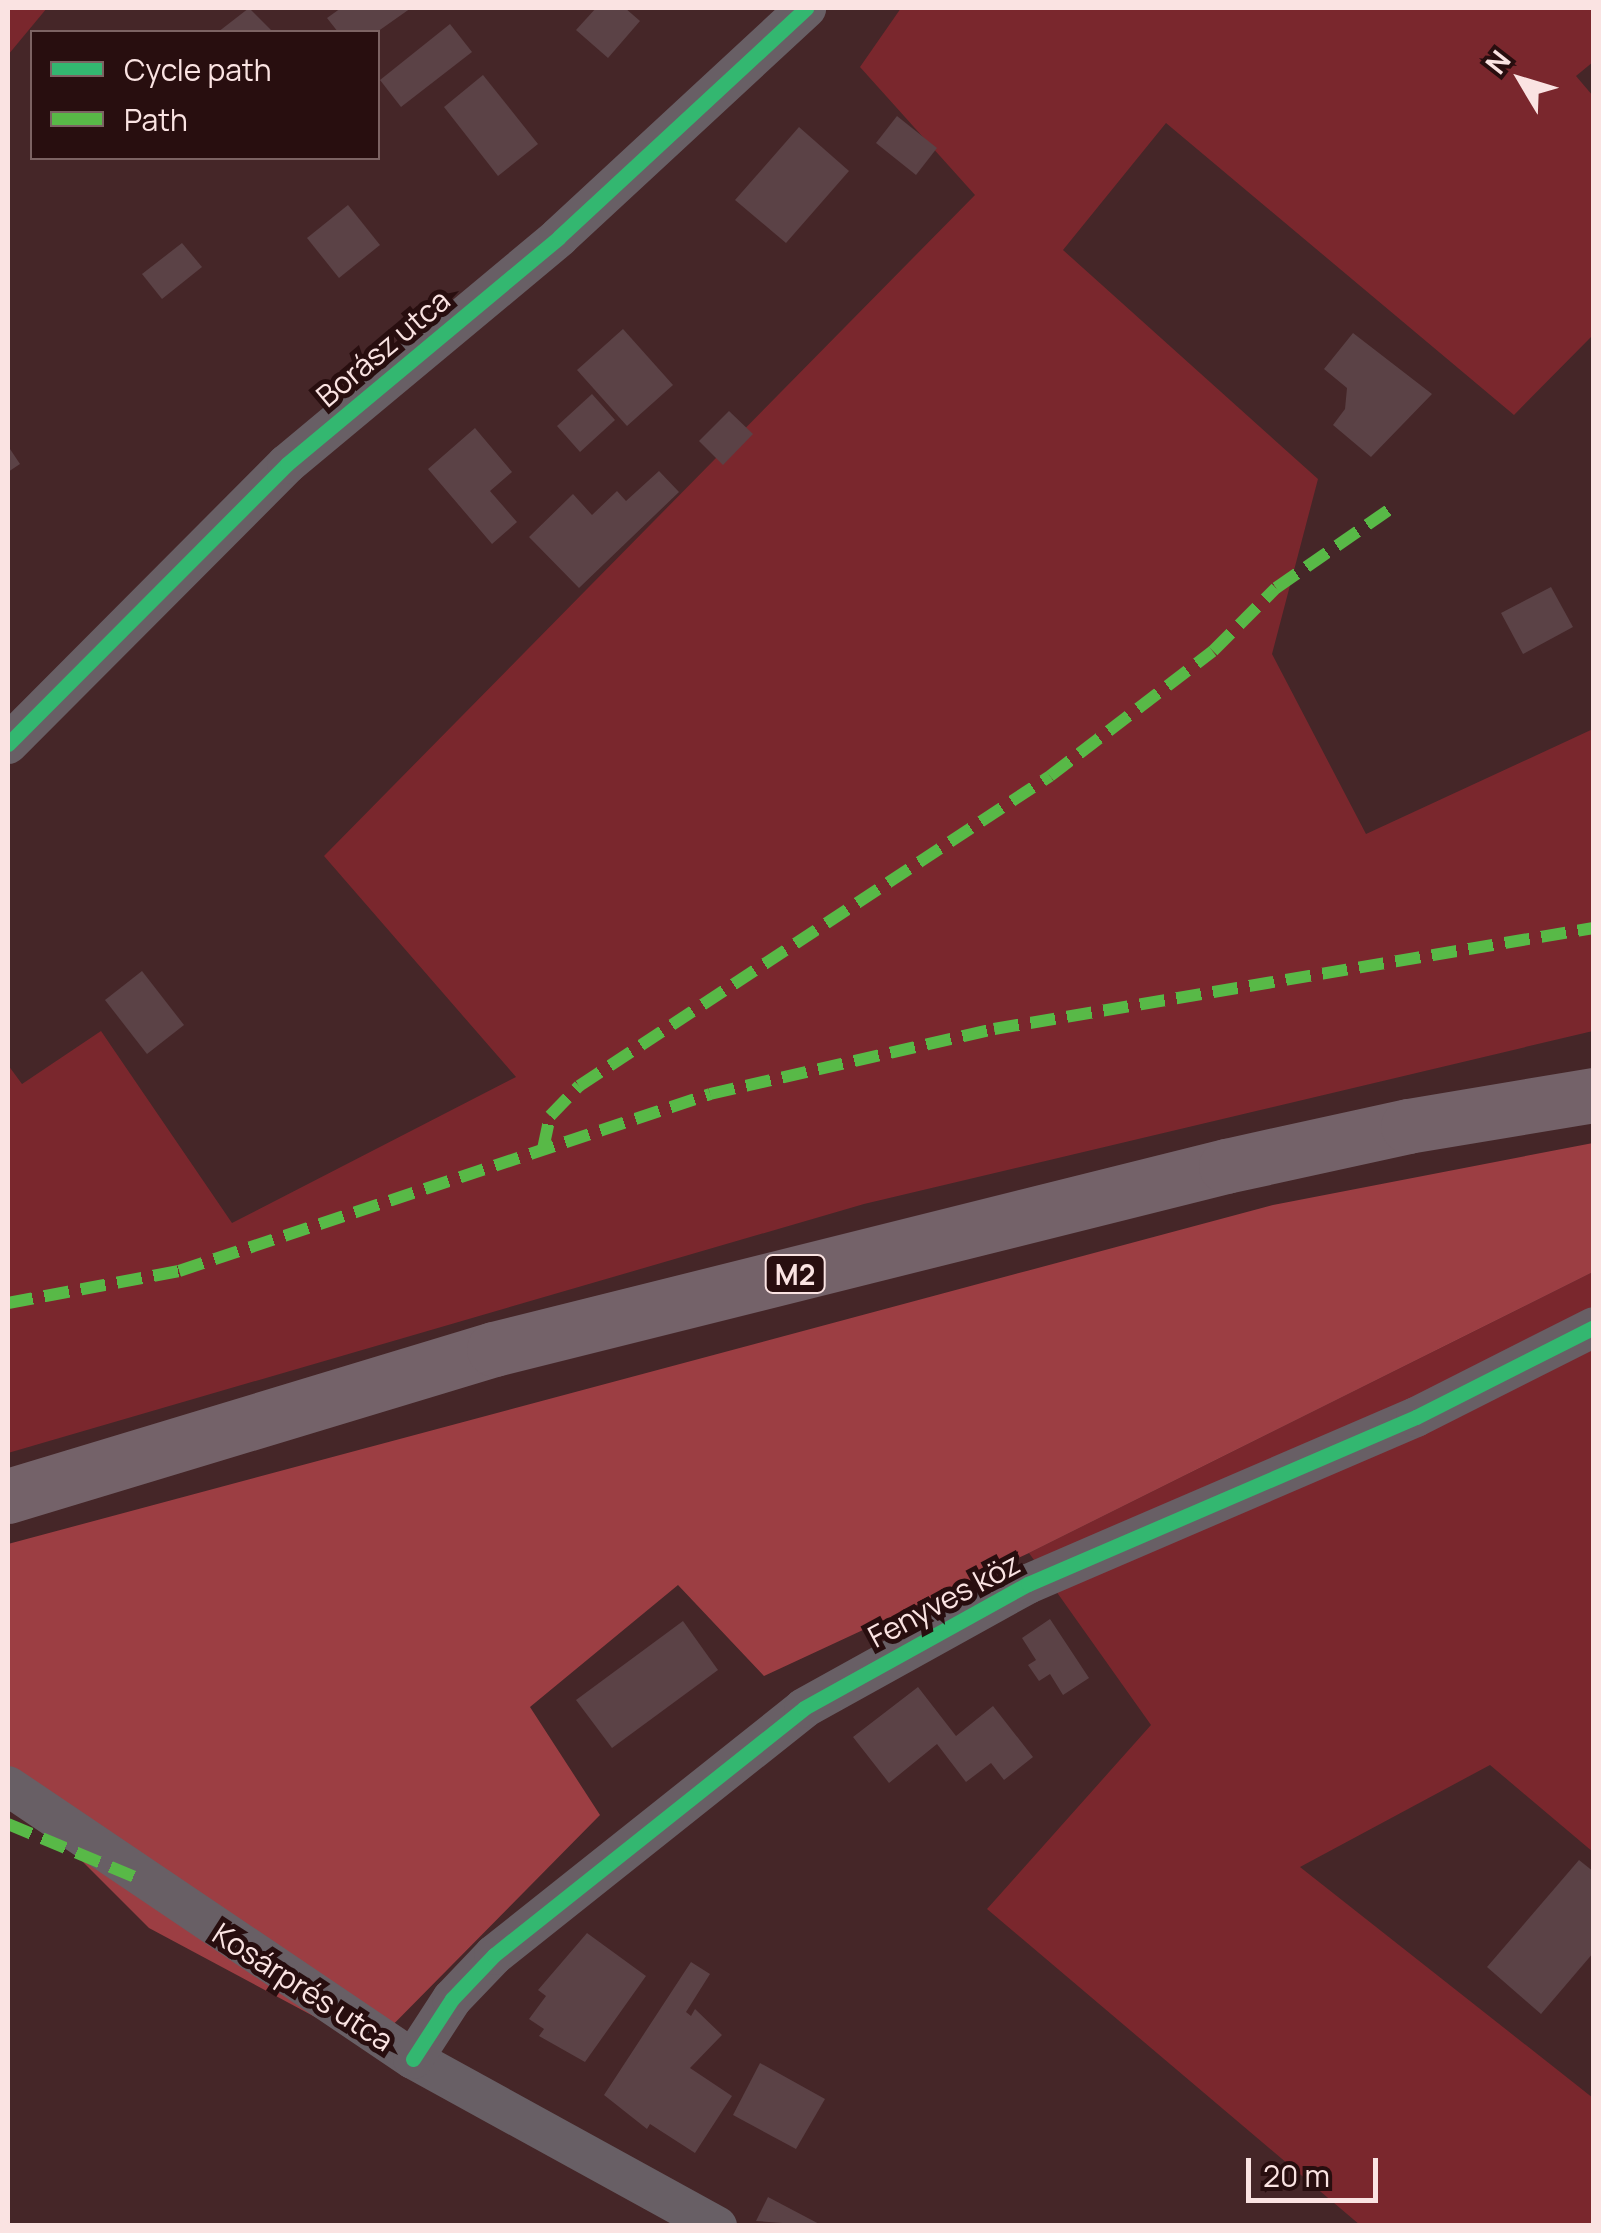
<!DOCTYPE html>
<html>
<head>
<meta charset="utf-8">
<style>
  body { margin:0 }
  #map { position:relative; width:1601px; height:2233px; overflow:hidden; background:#452628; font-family:Manrope,sans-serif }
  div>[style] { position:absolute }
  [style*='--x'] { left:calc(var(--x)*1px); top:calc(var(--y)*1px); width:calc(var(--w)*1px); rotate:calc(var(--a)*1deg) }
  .green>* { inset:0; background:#7a272d }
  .forest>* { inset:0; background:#9c3e43 }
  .building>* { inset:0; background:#5b4246 }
  .street>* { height:40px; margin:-20px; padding:0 20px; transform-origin:20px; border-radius:20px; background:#685f65 }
  .highway>* { height:55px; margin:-27.5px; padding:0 27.5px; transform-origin:27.5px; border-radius:27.5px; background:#746269 }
  .quiet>* { height:12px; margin-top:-6px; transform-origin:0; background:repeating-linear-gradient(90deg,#58b947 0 25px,transparent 0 37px) }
  .cycleway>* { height:15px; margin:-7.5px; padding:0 7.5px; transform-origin:7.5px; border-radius:7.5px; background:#33b770 }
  span { translate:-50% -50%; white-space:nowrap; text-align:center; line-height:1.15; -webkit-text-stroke:10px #280e0f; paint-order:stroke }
  .shield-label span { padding:2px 8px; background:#280e0f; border:2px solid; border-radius:8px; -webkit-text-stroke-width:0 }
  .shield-label { font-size:28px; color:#fae3e2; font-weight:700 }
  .street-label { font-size:30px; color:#fae3e2 }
  .frame { position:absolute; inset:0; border:10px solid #fae3e2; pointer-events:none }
  .legend { position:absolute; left:30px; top:30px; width:350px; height:130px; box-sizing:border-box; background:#280e0f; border:2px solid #7c6363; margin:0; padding:12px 18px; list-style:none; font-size:30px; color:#fae3e2 }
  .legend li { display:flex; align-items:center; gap:20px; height:50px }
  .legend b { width:50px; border:2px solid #7c6363 }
  .north { position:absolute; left:1471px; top:30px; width:100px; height:100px; -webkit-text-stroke:8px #280e0f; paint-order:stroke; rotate:308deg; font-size:28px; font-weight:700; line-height:40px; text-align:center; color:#fae3e2 }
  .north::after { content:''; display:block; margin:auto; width:35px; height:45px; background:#fae3e2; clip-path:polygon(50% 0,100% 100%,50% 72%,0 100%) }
  .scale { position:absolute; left:1246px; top:2158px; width:132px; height:45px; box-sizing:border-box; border:5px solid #fae3e2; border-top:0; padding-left:12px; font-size:30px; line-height:35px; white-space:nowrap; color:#fae3e2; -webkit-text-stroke:8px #280e0f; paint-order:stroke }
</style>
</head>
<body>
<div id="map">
  <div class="green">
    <div style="clip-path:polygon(8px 8px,47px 8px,8px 55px)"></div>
    <div style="clip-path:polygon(901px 8px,1593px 8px,1593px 62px,1576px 76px,1593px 96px,1593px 335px,1514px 415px,1166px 123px,1063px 250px,1318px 479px,1272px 654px,1366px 834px,1593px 729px,1593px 1031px,864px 1204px,8px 1453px,8px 1065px,22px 1084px,101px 1031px,232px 1223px,516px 1077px,324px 856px,975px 195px,860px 67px)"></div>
    <div style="clip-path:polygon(1593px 1272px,1593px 1852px,1490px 1765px,1300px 1867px,1593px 2098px,1593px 2225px,1360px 2225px,987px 1909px,1151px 1725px,1029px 1553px)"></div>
  </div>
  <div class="forest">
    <div style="clip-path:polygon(1593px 1143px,1593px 1272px,1029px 1553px,764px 1676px,678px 1585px,530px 1707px,600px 1815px,371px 2047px,149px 1928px,8px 1787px,8px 1544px,1273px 1205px)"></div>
  </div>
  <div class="building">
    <div style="clip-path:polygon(249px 8px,273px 32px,218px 32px)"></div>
    <div style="clip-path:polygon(341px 8px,411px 8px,377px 32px,338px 32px,327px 18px)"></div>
    <div style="clip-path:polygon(596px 8px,625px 8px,640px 21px,608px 58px,576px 30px)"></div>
    <div style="clip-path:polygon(450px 24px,472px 52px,401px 107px,380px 80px)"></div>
    <div style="clip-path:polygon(483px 75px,538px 144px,498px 176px,444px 107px)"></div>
    <div style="clip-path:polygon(897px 116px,937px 148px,916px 175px,876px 143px)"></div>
    <div style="clip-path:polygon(799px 127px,849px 171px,786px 243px,735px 200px)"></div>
    <div style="clip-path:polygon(348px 205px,380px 245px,339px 278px,307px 238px)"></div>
    <div style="clip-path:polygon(182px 243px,202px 267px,162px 299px,142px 274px)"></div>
    <div style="clip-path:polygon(623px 329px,673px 385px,627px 426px,577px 370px)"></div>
    <div style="clip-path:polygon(1353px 333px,1432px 394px,1371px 457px,1333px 425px,1345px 409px,1347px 388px,1324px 369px)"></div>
    <div style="clip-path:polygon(592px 394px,615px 420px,580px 452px,557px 426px)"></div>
    <div style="clip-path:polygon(729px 411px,753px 434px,723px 465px,699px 441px)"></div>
    <div style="clip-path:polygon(475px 428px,512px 472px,490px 491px,517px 522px,492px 544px,428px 469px)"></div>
    <div style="clip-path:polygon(8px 446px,20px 464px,8px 472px)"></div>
    <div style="clip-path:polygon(659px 471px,679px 492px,579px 588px,529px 537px,573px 494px,592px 515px,617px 491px,626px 501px)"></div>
    <div style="clip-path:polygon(1551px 587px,1573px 627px,1523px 654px,1501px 613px)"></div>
    <div style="clip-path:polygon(142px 971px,184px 1025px,147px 1054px,105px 1000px)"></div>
    <div style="clip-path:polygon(1050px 1619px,1089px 1678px,1063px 1695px,1050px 1674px,1039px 1681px,1028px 1665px,1036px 1660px,1022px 1638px)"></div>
    <div style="clip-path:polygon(683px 1621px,718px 1670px,612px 1748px,576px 1700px)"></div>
    <div style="clip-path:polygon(918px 1687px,956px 1736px,993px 1706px,1033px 1757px,1004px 1780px,991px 1763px,966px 1782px,937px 1744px,889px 1783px,853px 1737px)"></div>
    <div style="clip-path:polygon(1579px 1860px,1594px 1872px,1594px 1952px,1541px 2014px,1487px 1967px)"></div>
    <div style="clip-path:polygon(587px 1933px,646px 1976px,585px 2062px,539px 2036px,544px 2029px,529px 2019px,546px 1996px,538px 1990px)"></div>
    <div style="clip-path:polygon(691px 1962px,710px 1974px,686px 2012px,691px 2016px,695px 2009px,722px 2035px,690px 2068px,732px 2096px,695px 2153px,650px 2124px,647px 2129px,604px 2095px)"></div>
    <div style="clip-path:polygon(760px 2063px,825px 2099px,796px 2149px,733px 2115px)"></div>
    <div style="clip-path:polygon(768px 2197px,823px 2226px,756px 2221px)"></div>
  </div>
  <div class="street">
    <div style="--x:8;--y:744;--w:395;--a:-45.1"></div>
    <div style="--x:287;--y:464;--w:354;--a:-39.8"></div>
    <div style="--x:559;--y:237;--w:337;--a:-42.8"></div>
    <div style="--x:8;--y:1786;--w:488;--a:34"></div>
    <div style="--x:413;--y:2059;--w:347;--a:28.8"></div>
    <div style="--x:413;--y:2059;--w:72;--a:-57"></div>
    <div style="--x:452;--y:1999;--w:61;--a:-46.3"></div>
    <div style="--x:494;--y:1955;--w:396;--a:-38.5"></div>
    <div style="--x:804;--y:1708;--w:256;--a:-29"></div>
    <div style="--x:1028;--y:1584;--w:422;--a:-23.3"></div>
    <div style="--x:1416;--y:1417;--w:199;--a:-26.8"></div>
  </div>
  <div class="highway">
    <div style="--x:8;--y:1496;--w:508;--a:-16.83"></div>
    <div style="--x:494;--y:1349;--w:755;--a:-14.04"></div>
    <div style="--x:1226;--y:1166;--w:186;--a:-12.4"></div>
    <div style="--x:1408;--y:1126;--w:189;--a:-9.5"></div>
  </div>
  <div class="quiet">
    <div style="--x:543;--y:1149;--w:34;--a:-78"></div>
    <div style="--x:550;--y:1116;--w:42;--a:-46"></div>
    <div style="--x:579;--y:1086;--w:564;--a:-33.35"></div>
    <div style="--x:1050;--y:776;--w:205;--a:-37.5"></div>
    <div style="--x:1213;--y:651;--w:89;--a:-45"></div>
    <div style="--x:1276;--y:588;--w:139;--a:-34.7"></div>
    <div style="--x:8;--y:1303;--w:174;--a:-10.6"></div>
    <div style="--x:179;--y:1271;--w:560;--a:-18.43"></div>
    <div style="--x:710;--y:1094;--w:291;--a:-12.9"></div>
    <div style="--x:994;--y:1029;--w:608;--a:-9.56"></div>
    <div style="--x:8;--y:1824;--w:140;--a:22.7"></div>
  </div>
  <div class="cycleway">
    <div style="--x:8;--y:744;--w:395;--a:-45.1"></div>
    <div style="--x:287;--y:464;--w:354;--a:-39.8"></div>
    <div style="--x:559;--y:237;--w:337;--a:-42.8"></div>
    <div style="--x:413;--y:2059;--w:72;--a:-57"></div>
    <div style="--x:452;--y:1999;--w:61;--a:-46.3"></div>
    <div style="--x:494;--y:1955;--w:396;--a:-38.5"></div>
    <div style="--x:804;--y:1708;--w:256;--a:-29"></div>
    <div style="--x:1028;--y:1584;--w:422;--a:-23.3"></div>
    <div style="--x:1416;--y:1417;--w:199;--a:-26.8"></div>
  </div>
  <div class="shield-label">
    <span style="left:795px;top:1274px">M2</span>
  </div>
  <div class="street-label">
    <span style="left:383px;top:348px;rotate:-40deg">Borász utca</span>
    <span style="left:944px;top:1600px;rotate:-28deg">Fenyves köz</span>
    <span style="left:303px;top:1987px;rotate:33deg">Kosárprés utca</span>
  </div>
  <div class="frame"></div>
  <ul class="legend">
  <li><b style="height:12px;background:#33b770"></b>Cycle path</li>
  <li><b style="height:12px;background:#58b947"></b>Path</li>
  </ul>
  <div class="north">N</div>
  <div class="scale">20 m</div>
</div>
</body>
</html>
